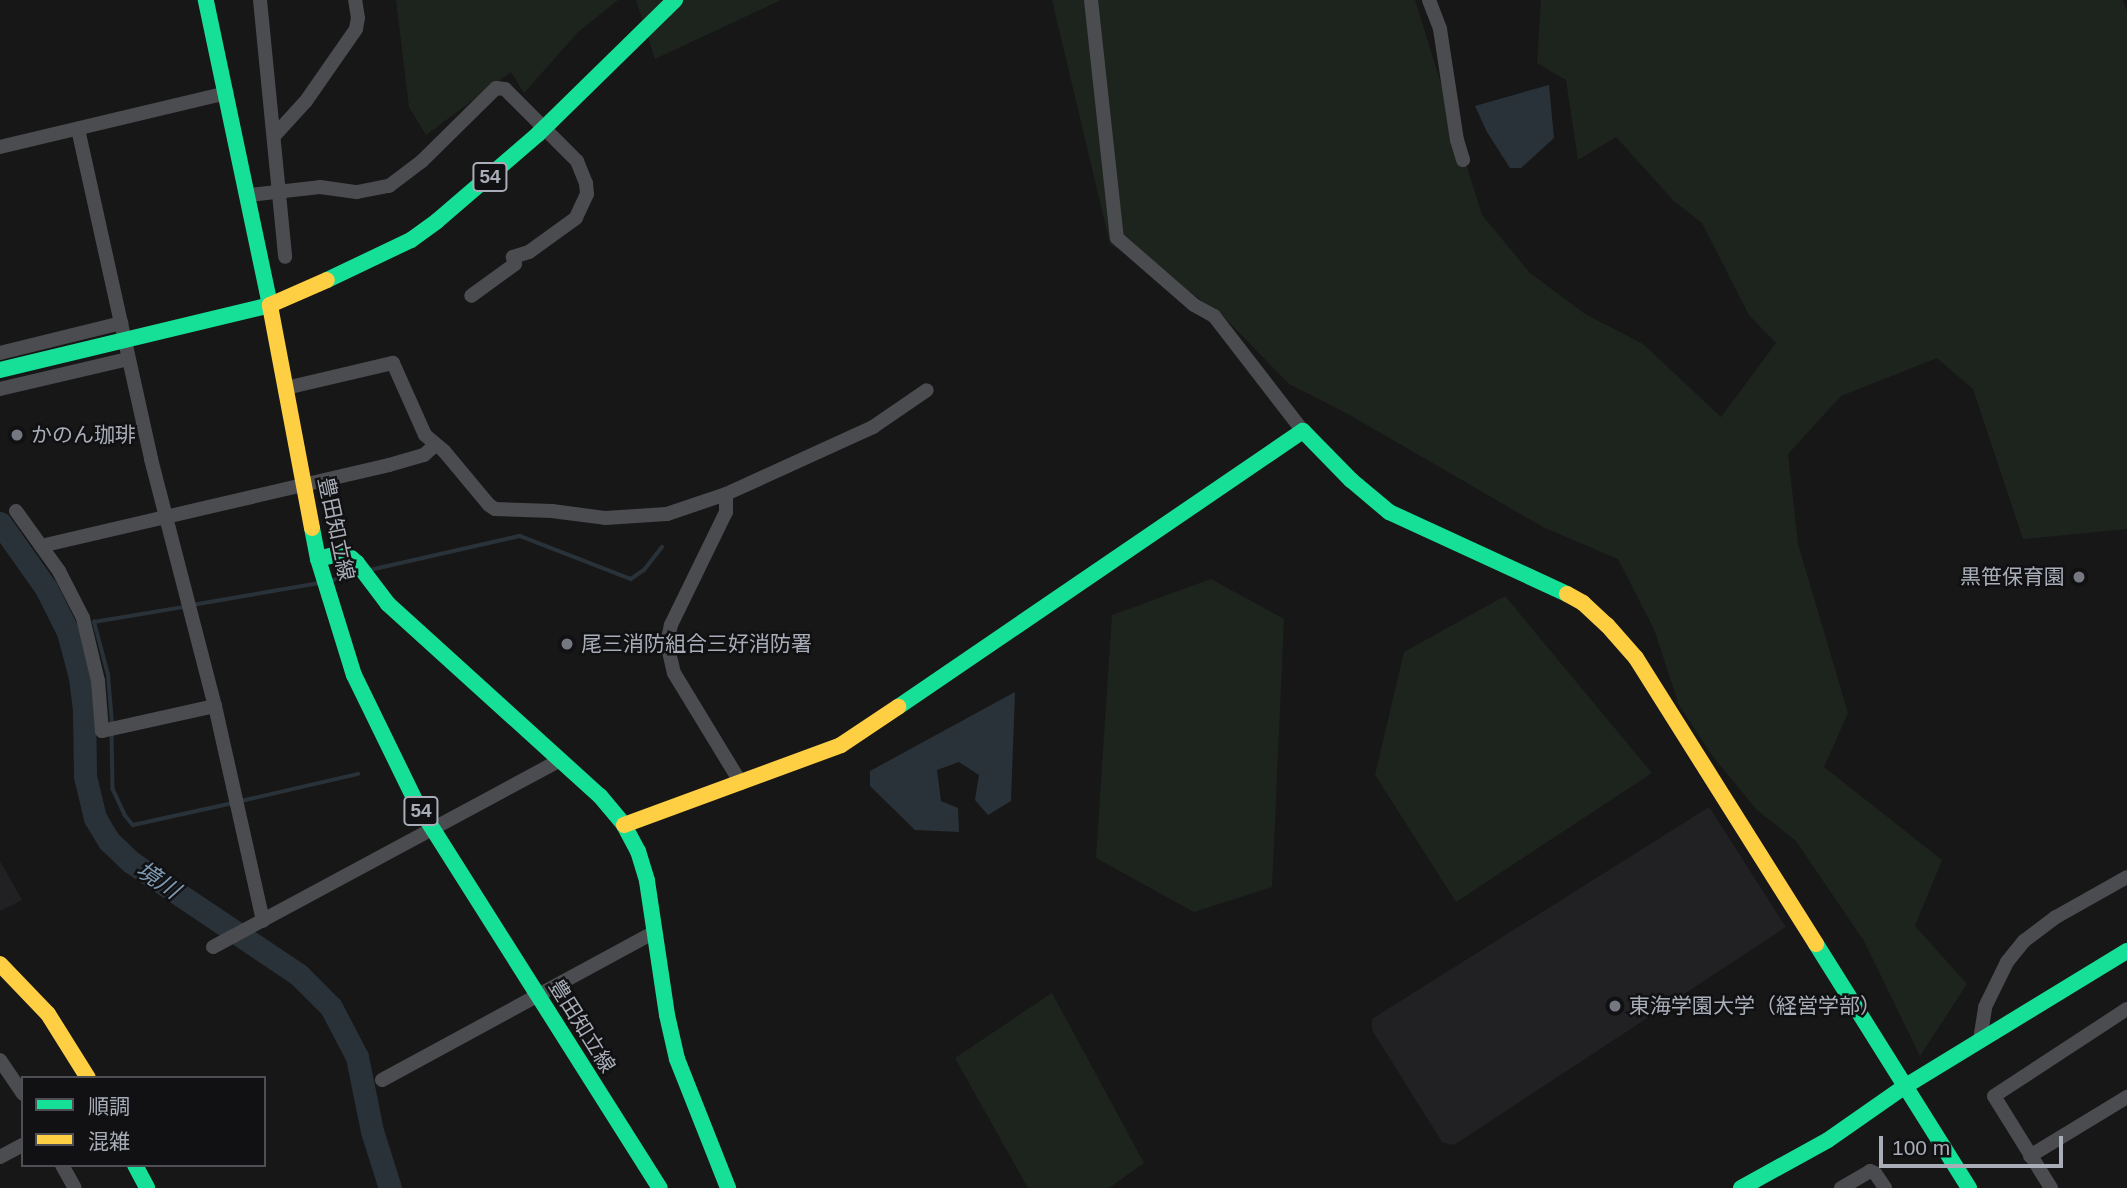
<!DOCTYPE html>
<html>
<head>
<meta charset="utf-8">
<style>
  body { margin:0 }
  #map { position:relative; width:2127px; height:1188px; overflow:hidden; background:#171717; font-family:Arial,"Noto Sans JP",sans-serif }
  div>[style] { position:absolute }
  [style*='--x'] { left:calc(var(--x)*1px); top:calc(var(--y)*1px); width:calc(var(--w)*1px); rotate:calc(var(--a)*1deg) }
  .built>* { inset:0; background:#212123 }
  .green>* { inset:0; background:#1d241e }
  .water>* { inset:0; background:#2a3239 }
  .stream>* { height:3.5px; margin:-1.75px; padding:0 1.75px; transform-origin:1.75px; border-radius:1.75px; background:#2a3239 }
  .river>* { height:23px; margin:-11.5px; padding:0 11.5px; transform-origin:11.5px; border-radius:11.5px; background:#2a3239 }
  .street>* { height:14px; margin:-7px; padding:0 7px; transform-origin:7px; border-radius:7px; background:#4b4c50 }
  .fast>* { height:16px; margin:-8px; padding:0 8px; transform-origin:8px; border-radius:8px; background:#16e098 }
  .slow>* { height:16px; margin:-8px; padding:0 8px; transform-origin:8px; border-radius:8px; background:#ffcf43 }
  .dots>* { width:19px; height:19px; translate:-50% -50%; box-sizing:border-box; border:4px solid #111113; border-radius:50% }
  span { translate:-50% -50%; white-space:nowrap; text-align:center; line-height:1.15; -webkit-text-stroke:5px #111113; paint-order:stroke }
  .shield-label span { padding:2px 5px; background:#111113; border:2px solid; border-radius:5px; -webkit-text-stroke-width:0 }
  .shield-label { font-size:19px; color:#a8adb8; font-weight:700 }
  .poi-label { font-size:21px; color:#a8adb8 }
  .left { translate:0 -50%; text-align:left }
  .right { translate:-100% -50%; text-align:right }
  .street-label { font-size:21px; color:#a8adb8 }
  .water-label { font-size:23px; color:#7f9bb3; font-style:italic }
  .legend { position:absolute; left:21px; top:1076px; width:245px; height:91px; box-sizing:border-box; background:#111113; border:2px solid #4d4f55; margin:0; padding:9px 12px; list-style:none; font-size:21px; color:#a8adb8 }
  .legend li { display:flex; align-items:center; gap:14px; height:35px }
  .legend b { width:35px; border:2px solid #4d4f55 }
  .scale { position:absolute; left:1879px; top:1136px; width:184px; height:32px; box-sizing:border-box; border:4px solid #a8adb8; border-top:0; padding-left:9px; font-size:21px; line-height:24px; white-space:nowrap; color:#a8adb8; -webkit-text-stroke:5px #111113; paint-order:stroke }
</style>
</head>
<body>
<div id="map">
  <div class="built">
    <div style="clip-path:polygon(1709px 807px,1786px 927px,1454px 1145px,1442px 1142px,1372px 1030px,1372px 1019px)"></div>
    <div style="clip-path:polygon(0 861px,22px 900px,0 911px)"></div>
  </div>
  <div class="green">
    <div style="clip-path:polygon(396px 0,618px 0,578px 32px,524px 93px,511px 72px,426px 135px,409px 107px)"></div>
    <div style="clip-path:polygon(636px 0,781px 0,655px 59px)"></div>
    <div style="clip-path:polygon(1052px 0,1415px 0,1482px 215px,1530px 273px,1585px 314px,1643px 344px,1721px 417px,1776px 343px,1749px 315px,1702px 223px,1674px 201px,1616px 137px,1578px 160px,1566px 80px,1537px 63px,1541px 0,2123px 0,2127px 11px,2127px 529px,2023px 539px,1973px 389px,1937px 358px,1841px 396px,1788px 454px,1798px 544px,1848px 713px,1824px 767px,1942px 860px,1915px 926px,1967px 984px,1920px 1056px,1864px 941px,1796px 841px,1757px 810px,1711px 754px,1679px 705px,1654px 629px,1618px 559px,1543px 527px,1348px 414px,1289px 384px,1222px 315px,1174px 281px,1110px 244px)"></div>
    <div style="clip-path:polygon(1211px 579px,1284px 619px,1272px 887px,1194px 912px,1096px 858px,1112px 615px)"></div>
    <div style="clip-path:polygon(1505px 596px,1652px 773px,1456px 902px,1375px 775px,1404px 652px)"></div>
    <div style="clip-path:polygon(1052px 993px,1144px 1163px,1109px 1188px,1028px 1188px,955px 1058px)"></div>
  </div>
  <div class="water">
    <div style="clip-path:polygon(1549px 85px,1554px 138px,1521px 168px,1510px 168px,1487px 132px,1475px 106px)"></div>
    <div style="clip-path:polygon(1015px 692px,1011px 801px,988px 815px,975px 800px,979px 775px,959px 762px,937px 770px,941px 801px,958px 808px,959px 832px,915px 830px,870px 786px,870px 771px)"></div>
  </div>
  <div class="stream">
    <div style="--x:370;--y:570;--w:154;--a:-12.8"></div>
    <div style="--x:520;--y:536;--w:119;--a:21.2"></div>
    <div style="--x:631;--y:579;--w:16;--a:-35"></div>
    <div style="--x:644;--y:570;--w:29;--a:-52"></div>
    <div style="--x:333;--y:580;--w:24;--a:-15"></div>
    <div style="--x:192;--y:605;--w:129;--a:-9.8"></div>
    <div style="--x:112;--y:724;--w:49;--a:-94.7"></div>
    <div style="--x:108;--y:675;--w:55;--a:-104.8"></div>
    <div style="--x:94;--y:622;--w:91;--a:-9.5"></div>
    <div style="--x:112;--y:731;--w:58;--a:89"></div>
    <div style="--x:113;--y:789;--w:29;--a:65"></div>
    <div style="--x:125;--y:815;--w:13;--a:51"></div>
    <div style="--x:133;--y:825;--w:102;--a:-12.4"></div>
    <div style="--x:241;--y:801;--w:120;--a:-13"></div>
  </div>
  <div class="river">
    <div style="--x:0;--y:523;--w:80;--a:54.7"></div>
    <div style="--x:46;--y:588;--w:49;--a:63.4"></div>
    <div style="--x:68;--y:632;--w:47;--a:75.1"></div>
    <div style="--x:80;--y:677;--w:33;--a:83"></div>
    <div style="--x:84;--y:710;--w:66;--a:89.1"></div>
    <div style="--x:85;--y:776;--w:43;--a:76.6"></div>
    <div style="--x:95;--y:818;--w:27;--a:59"></div>
    <div style="--x:109;--y:841;--w:30;--a:44"></div>
    <div style="--x:131;--y:862;--w:202;--a:33.9"></div>
    <div style="--x:299;--y:975;--w:45;--a:45"></div>
    <div style="--x:331;--y:1007;--w:56;--a:62.5"></div>
    <div style="--x:357;--y:1057;--w:76;--a:78.5"></div>
    <div style="--x:372;--y:1131;--w:60;--a:72.5"></div>
  </div>
  <div class="street">
    <div style="--x:260;--y:0;--w:258;--a:84.4"></div>
    <div style="--x:1091;--y:0;--w:239;--a:83.8"></div>
    <div style="--x:1117;--y:238;--w:102;--a:41"></div>
    <div style="--x:1194;--y:305;--w:23;--a:29"></div>
    <div style="--x:1214;--y:316;--w:145;--a:52.3"></div>
    <div style="--x:1429;--y:0;--w:31;--a:69"></div>
    <div style="--x:1440;--y:29;--w:112;--a:81.3"></div>
    <div style="--x:1457;--y:140;--w:21;--a:73"></div>
    <div style="--x:78;--y:129;--w:338;--a:77.5"></div>
    <div style="--x:151;--y:459;--w:255;--a:75.5"></div>
    <div style="--x:215;--y:706;--w:220;--a:77.4"></div>
    <div style="--x:274;--y:136;--w:47;--a:-47.6"></div>
    <div style="--x:306;--y:101;--w:88;--a:-55.2"></div>
    <div style="--x:356;--y:29;--w:11;--a:-80"></div>
    <div style="--x:358;--y:18;--w:18;--a:-99"></div>
    <div style="--x:0;--y:147;--w:233;--a:-13.4"></div>
    <div style="--x:249;--y:195;--w:71;--a:-6.4"></div>
    <div style="--x:320;--y:187;--w:37;--a:8"></div>
    <div style="--x:357;--y:192;--w:33;--a:-11"></div>
    <div style="--x:389;--y:186;--w:41;--a:-37.1"></div>
    <div style="--x:422;--y:161;--w:104;--a:-44.6"></div>
    <div style="--x:496;--y:88;--w:9;--a:6"></div>
    <div style="--x:505;--y:89;--w:102;--a:45"></div>
    <div style="--x:577;--y:161;--w:24;--a:68"></div>
    <div style="--x:586;--y:183;--w:11;--a:85"></div>
    <div style="--x:587;--y:194;--w:26;--a:115"></div>
    <div style="--x:576;--y:218;--w:58;--a:144.1"></div>
    <div style="--x:529;--y:252;--w:17;--a:163"></div>
    <div style="--x:513;--y:257;--w:7;--a:74"></div>
    <div style="--x:515;--y:264;--w:54;--a:144"></div>
    <div style="--x:0;--y:353;--w:125;--a:-13.9"></div>
    <div style="--x:286;--y:388;--w:110;--a:-13.2"></div>
    <div style="--x:393;--y:363;--w:79;--a:66"></div>
    <div style="--x:425;--y:435;--w:25;--a:40"></div>
    <div style="--x:444;--y:451;--w:70;--a:50.2"></div>
    <div style="--x:489;--y:505;--w:7;--a:34"></div>
    <div style="--x:495;--y:509;--w:57;--a:2"></div>
    <div style="--x:552;--y:511;--w:53;--a:7.5"></div>
    <div style="--x:605;--y:518;--w:62;--a:-3.7"></div>
    <div style="--x:667;--y:514;--w:62;--a:-18.7"></div>
    <div style="--x:726;--y:494;--w:162;--a:-24.5"></div>
    <div style="--x:873;--y:427;--w:65;--a:-34.4"></div>
    <div style="--x:0;--y:389;--w:131;--a:-13.2"></div>
    <div style="--x:726;--y:494;--w:18;--a:90"></div>
    <div style="--x:726;--y:512;--w:126;--a:116"></div>
    <div style="--x:671;--y:625;--w:18;--a:103"></div>
    <div style="--x:667;--y:643;--w:31;--a:77"></div>
    <div style="--x:674;--y:673;--w:129;--a:58.7"></div>
    <div style="--x:16;--y:511;--w:74;--a:54.4"></div>
    <div style="--x:59;--y:571;--w:53;--a:62.9"></div>
    <div style="--x:83;--y:618;--w:65;--a:76.6"></div>
    <div style="--x:98;--y:681;--w:50;--a:85.4"></div>
    <div style="--x:102;--y:731;--w:116;--a:-12.5"></div>
    <div style="--x:41;--y:546;--w:357;--a:-13.1"></div>
    <div style="--x:389;--y:465;--w:36;--a:-16"></div>
    <div style="--x:424;--y:455;--w:13;--a:-42"></div>
    <div style="--x:213;--y:947;--w:395;--a:-28.3"></div>
    <div style="--x:1980;--y:1040;--w:33;--a:-81"></div>
    <div style="--x:1985;--y:1007;--w:50;--a:-63.9"></div>
    <div style="--x:2007;--y:962;--w:27;--a:-51"></div>
    <div style="--x:2024;--y:941;--w:40;--a:-37"></div>
    <div style="--x:2056;--y:917;--w:81;--a:-29.4"></div>
    <div style="--x:0;--y:1060;--w:41;--a:55.9"></div>
    <div style="--x:382;--y:1080;--w:311;--a:-28.5"></div>
    <div style="--x:2030;--y:1156;--w:114;--a:-31.3"></div>
    <div style="--x:0;--y:1157;--w:26;--a:-28"></div>
    <div style="--x:62;--y:1165;--w:26;--a:61"></div>
    <div style="--x:1841;--y:1188;--w:34;--a:-30"></div>
    <div style="--x:1870;--y:1171;--w:5;--a:22"></div>
    <div style="--x:1875;--y:1173;--w:18;--a:56"></div>
    <div style="--x:2051;--y:1188;--w:108;--a:-121.8"></div>
    <div style="--x:1994;--y:1096;--w:159;--a:-33.2"></div>
  </div>
  <div class="fast">
    <div style="--x:327;--y:280;--w:93;--a:-25.5"></div>
    <div style="--x:411;--y:240;--w:32;--a:-36"></div>
    <div style="--x:437;--y:221;--w:133;--a:-40.7"></div>
    <div style="--x:538;--y:134;--w:192;--a:-44.4"></div>
    <div style="--x:0;--y:370;--w:278;--a:-13.5"></div>
    <div style="--x:270;--y:305;--w:312;--a:-101.9"></div>
    <div style="--x:312;--y:528;--w:32;--a:79"></div>
    <div style="--x:318;--y:559;--w:121;--a:72.8"></div>
    <div style="--x:354;--y:675;--w:144;--a:64"></div>
    <div style="--x:417;--y:804;--w:454;--a:57.7"></div>
    <div style="--x:318;--y:559;--w:16;--a:-14"></div>
    <div style="--x:334;--y:555;--w:17;--a:10"></div>
    <div style="--x:351;--y:558;--w:8;--a:40"></div>
    <div style="--x:357;--y:563;--w:51;--a:52.9"></div>
    <div style="--x:388;--y:604;--w:286;--a:42.2"></div>
    <div style="--x:600;--y:796;--w:38;--a:50"></div>
    <div style="--x:624;--y:825;--w:30;--a:62"></div>
    <div style="--x:638;--y:851;--w:31;--a:73"></div>
    <div style="--x:647;--y:881;--w:135;--a:81.5"></div>
    <div style="--x:667;--y:1015;--w:45;--a:77.2"></div>
    <div style="--x:677;--y:1059;--w:139;--a:68.4"></div>
    <div style="--x:898;--y:707;--w:490;--a:-34.3"></div>
    <div style="--x:1303;--y:431;--w:69;--a:45.6"></div>
    <div style="--x:1351;--y:480;--w:50;--a:40.1"></div>
    <div style="--x:1389;--y:512;--w:196;--a:24.7"></div>
    <div style="--x:1816;--y:944;--w:288;--a:57.9"></div>
    <div style="--x:135;--y:1165;--w:26;--a:62"></div>
    <div style="--x:1741;--y:1188;--w:99;--a:-28.9"></div>
    <div style="--x:1828;--y:1140;--w:93;--a:-34.9"></div>
    <div style="--x:1904;--y:1087;--w:261;--a:-31.4"></div>
  </div>
  <div class="slow">
    <div style="--x:312;--y:528;--w:227;--a:-100.7"></div>
    <div style="--x:270;--y:305;--w:62;--a:-23.7"></div>
    <div style="--x:1567;--y:594;--w:18;--a:29"></div>
    <div style="--x:1583;--y:603;--w:33;--a:43"></div>
    <div style="--x:1607;--y:625;--w:44;--a:48.7"></div>
    <div style="--x:1636;--y:658;--w:338;--a:57.8"></div>
    <div style="--x:624;--y:825;--w:231;--a:-20.2"></div>
    <div style="--x:841;--y:745;--w:69;--a:-33.7"></div>
    <div style="--x:0;--y:964;--w:69;--a:46.2"></div>
    <div style="--x:48;--y:1014;--w:75;--a:58"></div>
  </div>
  <div class="dots">
    <div style="left:17px;top:435px;background:#757880"></div>
    <div style="left:2079px;top:577px;background:#757880"></div>
    <div style="left:567px;top:644px;background:#757880"></div>
    <div style="left:1615px;top:1006px;background:#757880"></div>
  </div>
  <div class="shield-label">
    <span style="left:490px;top:177px">54</span>
    <span style="left:421px;top:811px">54</span>
  </div>
  <div class="poi-label">
    <span class="left" style="left:31px;top:435px">かのん珈琲</span>
    <span class="right" style="left:2065px;top:577px">黒笹保育園</span>
    <span class="left" style="left:581px;top:644px">尾三消防組合三好消防署</span>
    <span class="left" style="left:1629px;top:1006px">東海学園大学（経営学部）</span>
  </div>
  <div class="street-label">
    <span style="left:336px;top:529px;rotate:78deg">豊田知立線</span>
    <span style="left:582px;top:1026px;rotate:58deg">豊田知立線</span>
  </div>
  <div class="water-label">
    <span style="left:158px;top:880px;rotate:34deg">境川</span>
  </div>
  <ul class="legend">
  <li><b style="height:9px;background:#16e098"></b>順調</li>
  <li><b style="height:9px;background:#ffcf43"></b>混雑</li>
  </ul>
  <div class="scale">100 m</div>
</div>
</body>
</html>
